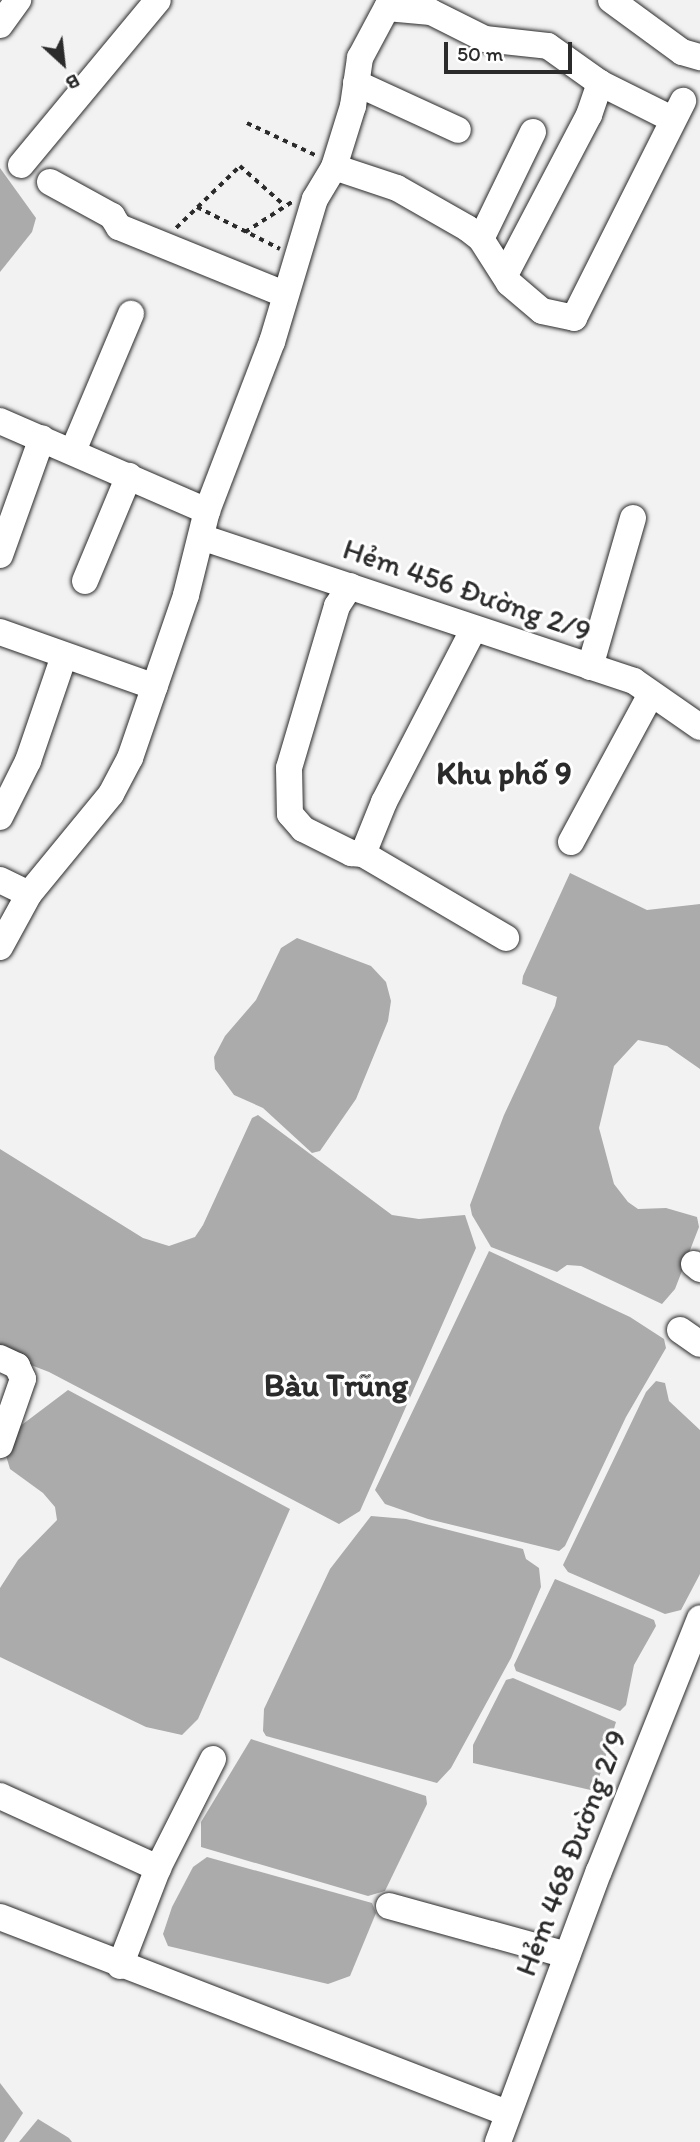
<!DOCTYPE html>
<html>
<head>
<meta charset="utf-8">
<style>
  body { margin:0 }
  #map { position:relative; width:700px; height:2142px; overflow:hidden; background:#f2f2f2; font-family:Itim,sans-serif }
  div>[style] { position:absolute }
  [style*='--x'] { left:calc(var(--x)*1px); top:calc(var(--y)*1px); width:calc(var(--w)*1px); rotate:calc(var(--a)*1deg) }
  .water>* { inset:0; background:#ababab }
  .path>* { height:3.5px; margin-top:-1.75px; transform-origin:0; background:repeating-linear-gradient(90deg,#2b2b2b 0 5px,transparent 0 10px) }
  .roads { filter:drop-shadow(0 0 2px #2b2b2b) drop-shadow(0 0 2px #2b2b2b) }
  .minor>* { height:26px; margin:-13px; padding:0 13px; transform-origin:13px; border-radius:13px; background:#fff }
  span { translate:-50% -50%; white-space:nowrap; text-align:center; line-height:1.15; -webkit-text-stroke:6px #fff; paint-order:stroke }
  .street-label { font-size:30px; color:#2b2b2b }
  .neighbourhood-label { font-size:32px; color:#2b2b2b; font-weight:700 }
  .north { position:absolute; left:28px; top:28px; width:70px; height:70px; -webkit-text-stroke:5px #fff; paint-order:stroke; rotate:153deg; font-size:19px; font-weight:700; line-height:28px; text-align:center; color:#2b2b2b }
  .north::after { content:''; display:block; margin:auto; width:24px; height:32px; background:#2b2b2b; clip-path:polygon(50% 0,100% 100%,50% 72%,0 100%) }
  .scale { position:absolute; left:444px; top:42px; width:128px; height:32px; box-sizing:border-box; border:4px solid #2b2b2b; border-top:0; padding-left:9px; font-size:21px; line-height:24px; white-space:nowrap; color:#2b2b2b; -webkit-text-stroke:5px #fff; paint-order:stroke }
</style>
</head>
<body>
<div id="map">
  <div class="water">
    <div style="clip-path:polygon(0 168px,36px 218px,32px 232px,0 272px)"></div>
    <div style="clip-path:polygon(570px 873px,647px 910px,700px 904px,700px 1069px,667px 1046px,638px 1040px,614px 1066px,599px 1128px,614px 1184px,628px 1202px,638px 1209px,666px 1208px,697px 1217px,699px 1227px,675px 1289px,662px 1304px,581px 1266px,567px 1265px,557px 1272px,491px 1247px,472px 1215px,470px 1205px,504px 1115px,555px 1006px,557px 997px,522px 984px,523px 976px)"></div>
    <div style="clip-path:polygon(297px 938px,371px 966px,386px 982px,391px 1001px,388px 1021px,356px 1099px,320px 1151px,312px 1153px,263px 1108px,234px 1095px,215px 1069px,214px 1057px,225px 1036px,256px 1000px,281px 948px)"></div>
    <div style="clip-path:polygon(258px 1115px,392px 1215px,419px 1219px,465px 1215px,476px 1248px,360px 1511px,339px 1524px,49px 1372px,0 1353px,0 1149px,143px 1238px,169px 1246px,195px 1237px,203px 1225px,252px 1118px)"></div>
    <div style="clip-path:polygon(489px 1251px,630px 1317px,664px 1339px,666px 1348px,626px 1417px,565px 1546px,559px 1551px,428px 1519px,385px 1504px,375px 1490px)"></div>
    <div style="clip-path:polygon(656px 1381px,665px 1383px,669px 1401px,700px 1430px,700px 1574px,681px 1610px,665px 1614px,568px 1572px,563px 1565px,646px 1392px)"></div>
    <div style="clip-path:polygon(68px 1390px,290px 1509px,198px 1719px,182px 1735px,146px 1727px,0 1657px,0 1588px,18px 1560px,57px 1520px,55px 1507px,43px 1493px,10px 1469px,4px 1449px,15px 1430px)"></div>
    <div style="clip-path:polygon(371px 1516px,406px 1519px,523px 1549px,526px 1559px,539px 1568px,541px 1587px,511px 1658px,451px 1768px,437px 1783px,266px 1736px,263px 1731px,264px 1709px,330px 1569px)"></div>
    <div style="clip-path:polygon(555px 1579px,654px 1620px,656px 1626px,634px 1665px,626px 1705px,620px 1711px,516px 1671px,514px 1665px)"></div>
    <div style="clip-path:polygon(513px 1678px,616px 1722px,595px 1791px,473px 1763px,473px 1745px,506px 1680px)"></div>
    <div style="clip-path:polygon(251px 1739px,426px 1796px,427px 1804px,385px 1891px,368px 1896px,201px 1847px,201px 1822px)"></div>
    <div style="clip-path:polygon(207px 1857px,372px 1903px,376px 1913px,350px 1976px,328px 1984px,168px 1946px,163px 1934px,172px 1907px,193px 1867px)"></div>
    <div style="clip-path:polygon(0 2083px,23px 2113px,4px 2142px,0 2142px)"></div>
    <div style="clip-path:polygon(38px 2119px,69px 2138px,72px 2142px,19px 2142px)"></div>
  </div>
  <div class="path">
    <div style="--x:247;--y:123;--w:77;--a:25.2"></div>
    <div style="--x:197;--y:207;--w:93;--a:26.8"></div>
    <div style="--x:176;--y:228;--w:89;--a:-44.1"></div>
    <div style="--x:240;--y:166;--w:60;--a:41.6"></div>
    <div style="--x:245;--y:232;--w:56;--a:-32.6"></div>
  </div>
  <div class="roads">
    <div class="minor">
      <div style="--x:611;--y:0;--w:88;--a:36.2"></div>
      <div style="--x:682;--y:52;--w:19;--a:16"></div>
      <div style="--x:387;--y:8;--w:44;--a:5.2"></div>
      <div style="--x:431;--y:12;--w:60;--a:26.6"></div>
      <div style="--x:485;--y:39;--w:63;--a:6.3"></div>
      <div style="--x:548;--y:46;--w:64;--a:35.4"></div>
      <div style="--x:600;--y:83;--w:69;--a:26.6"></div>
      <div style="--x:0;--y:25;--w:31;--a:-54"></div>
      <div style="--x:356;--y:83;--w:112;--a:24.7"></div>
      <div style="--x:21;--y:165;--w:214;--a:-50.3"></div>
      <div style="--x:334;--y:167;--w:66;--a:18.4"></div>
      <div style="--x:397;--y:188;--w:81;--a:29.7"></div>
      <div style="--x:467;--y:228;--w:18;--a:38"></div>
      <div style="--x:481;--y:239;--w:52;--a:57.5"></div>
      <div style="--x:509;--y:283;--w:43;--a:40.3"></div>
      <div style="--x:542;--y:311;--w:33;--a:12"></div>
      <div style="--x:574;--y:318;--w:243;--a:-63.3"></div>
      <div style="--x:50;--y:182;--w:71;--a:28.7"></div>
      <div style="--x:112;--y:216;--w:13;--a:58"></div>
      <div style="--x:119;--y:227;--w:178;--a:22.1"></div>
      <div style="--x:481;--y:239;--w:119;--a:-64.1"></div>
      <div style="--x:505;--y:275;--w:181;--a:-62.3"></div>
      <div style="--x:589;--y:115;--w:34;--a:-71"></div>
      <div style="--x:0;--y:421;--w:226;--a:23.5"></div>
      <div style="--x:73;--y:451;--w:149;--a:-67.1"></div>
      <div style="--x:201;--y:537;--w:456;--a:18.4"></div>
      <div style="--x:634;--y:681;--w:80;--a:34.9"></div>
      <div style="--x:0;--y:555;--w:124;--a:-70.3"></div>
      <div style="--x:85;--y:581;--w:114;--a:-67.3"></div>
      <div style="--x:350;--y:586;--w:24;--a:123"></div>
      <div style="--x:337;--y:606;--w:169;--a:106.5"></div>
      <div style="--x:289;--y:768;--w:46;--a:88.8"></div>
      <div style="--x:290;--y:814;--w:20;--a:49"></div>
      <div style="--x:303;--y:829;--w:54;--a:26.6"></div>
      <div style="--x:351;--y:853;--w:12;--a:5"></div>
      <div style="--x:363;--y:854;--w:166;--a:30.4"></div>
      <div style="--x:0;--y:632;--w:164;--a:19.5"></div>
      <div style="--x:590;--y:667;--w:155;--a:-73.9"></div>
      <div style="--x:0;--y:817;--w:63;--a:-63.4"></div>
      <div style="--x:28;--y:761;--w:111;--a:-71.1"></div>
      <div style="--x:571;--y:842;--w:168;--a:-61.6"></div>
      <div style="--x:363;--y:854;--w:56;--a:-68"></div>
      <div style="--x:384;--y:802;--w:194;--a:-62.6"></div>
      <div style="--x:0;--y:880;--w:32;--a:26"></div>
      <div style="--x:0;--y:947;--w:60;--a:-61.3"></div>
      <div style="--x:29;--y:894;--w:129;--a:-50.6"></div>
      <div style="--x:111;--y:794;--w:41;--a:-62.2"></div>
      <div style="--x:130;--y:758;--w:172;--a:-71"></div>
      <div style="--x:186;--y:595;--w:87;--a:-76"></div>
      <div style="--x:207;--y:511;--w:181;--a:-69"></div>
      <div style="--x:272;--y:342;--w:149;--a:-73.3"></div>
      <div style="--x:315;--y:199;--w:37;--a:-59"></div>
      <div style="--x:334;--y:167;--w:64;--a:-72.7"></div>
      <div style="--x:353;--y:106;--w:49;--a:-81.7"></div>
      <div style="--x:360;--y:58;--w:66;--a:-61.9"></div>
      <div style="--x:694;--y:1264;--w:8;--a:40"></div>
      <div style="--x:680;--y:1330;--w:24;--a:35"></div>
      <div style="--x:0;--y:1358;--w:19;--a:25"></div>
      <div style="--x:17;--y:1366;--w:14;--a:65"></div>
      <div style="--x:23;--y:1379;--w:70;--a:109.2"></div>
      <div style="--x:0;--y:1796;--w:174;--a:24.5"></div>
      <div style="--x:389;--y:1906;--w:185;--a:15.4"></div>
      <div style="--x:0;--y:1917;--w:544;--a:21.14"></div>
      <div style="--x:120;--y:1966;--w:105;--a:-68.8"></div>
      <div style="--x:158;--y:1868;--w:122;--a:-63.2"></div>
      <div style="--x:498;--y:2142;--w:289;--a:-69.6"></div>
      <div style="--x:599;--y:1871;--w:272;--a:-68.2"></div>
    </div>
  </div>
  <div class="street-label">
    <span style="left:467px;top:590px;rotate:19deg">Hẻm 456 Đường 2/9</span>
    <span style="left:571px;top:1853px;rotate:-69deg">Hẻm 468 Đường 2/9</span>
  </div>
  <div class="neighbourhood-label">
    <span style="left:504px;top:773px">Khu phố 9</span>
    <span style="left:336px;top:1385px">Bàu Trũng</span>
  </div>
  <div class="north">B</div>
  <div class="scale">50 m</div>
</div>
</body>
</html>
